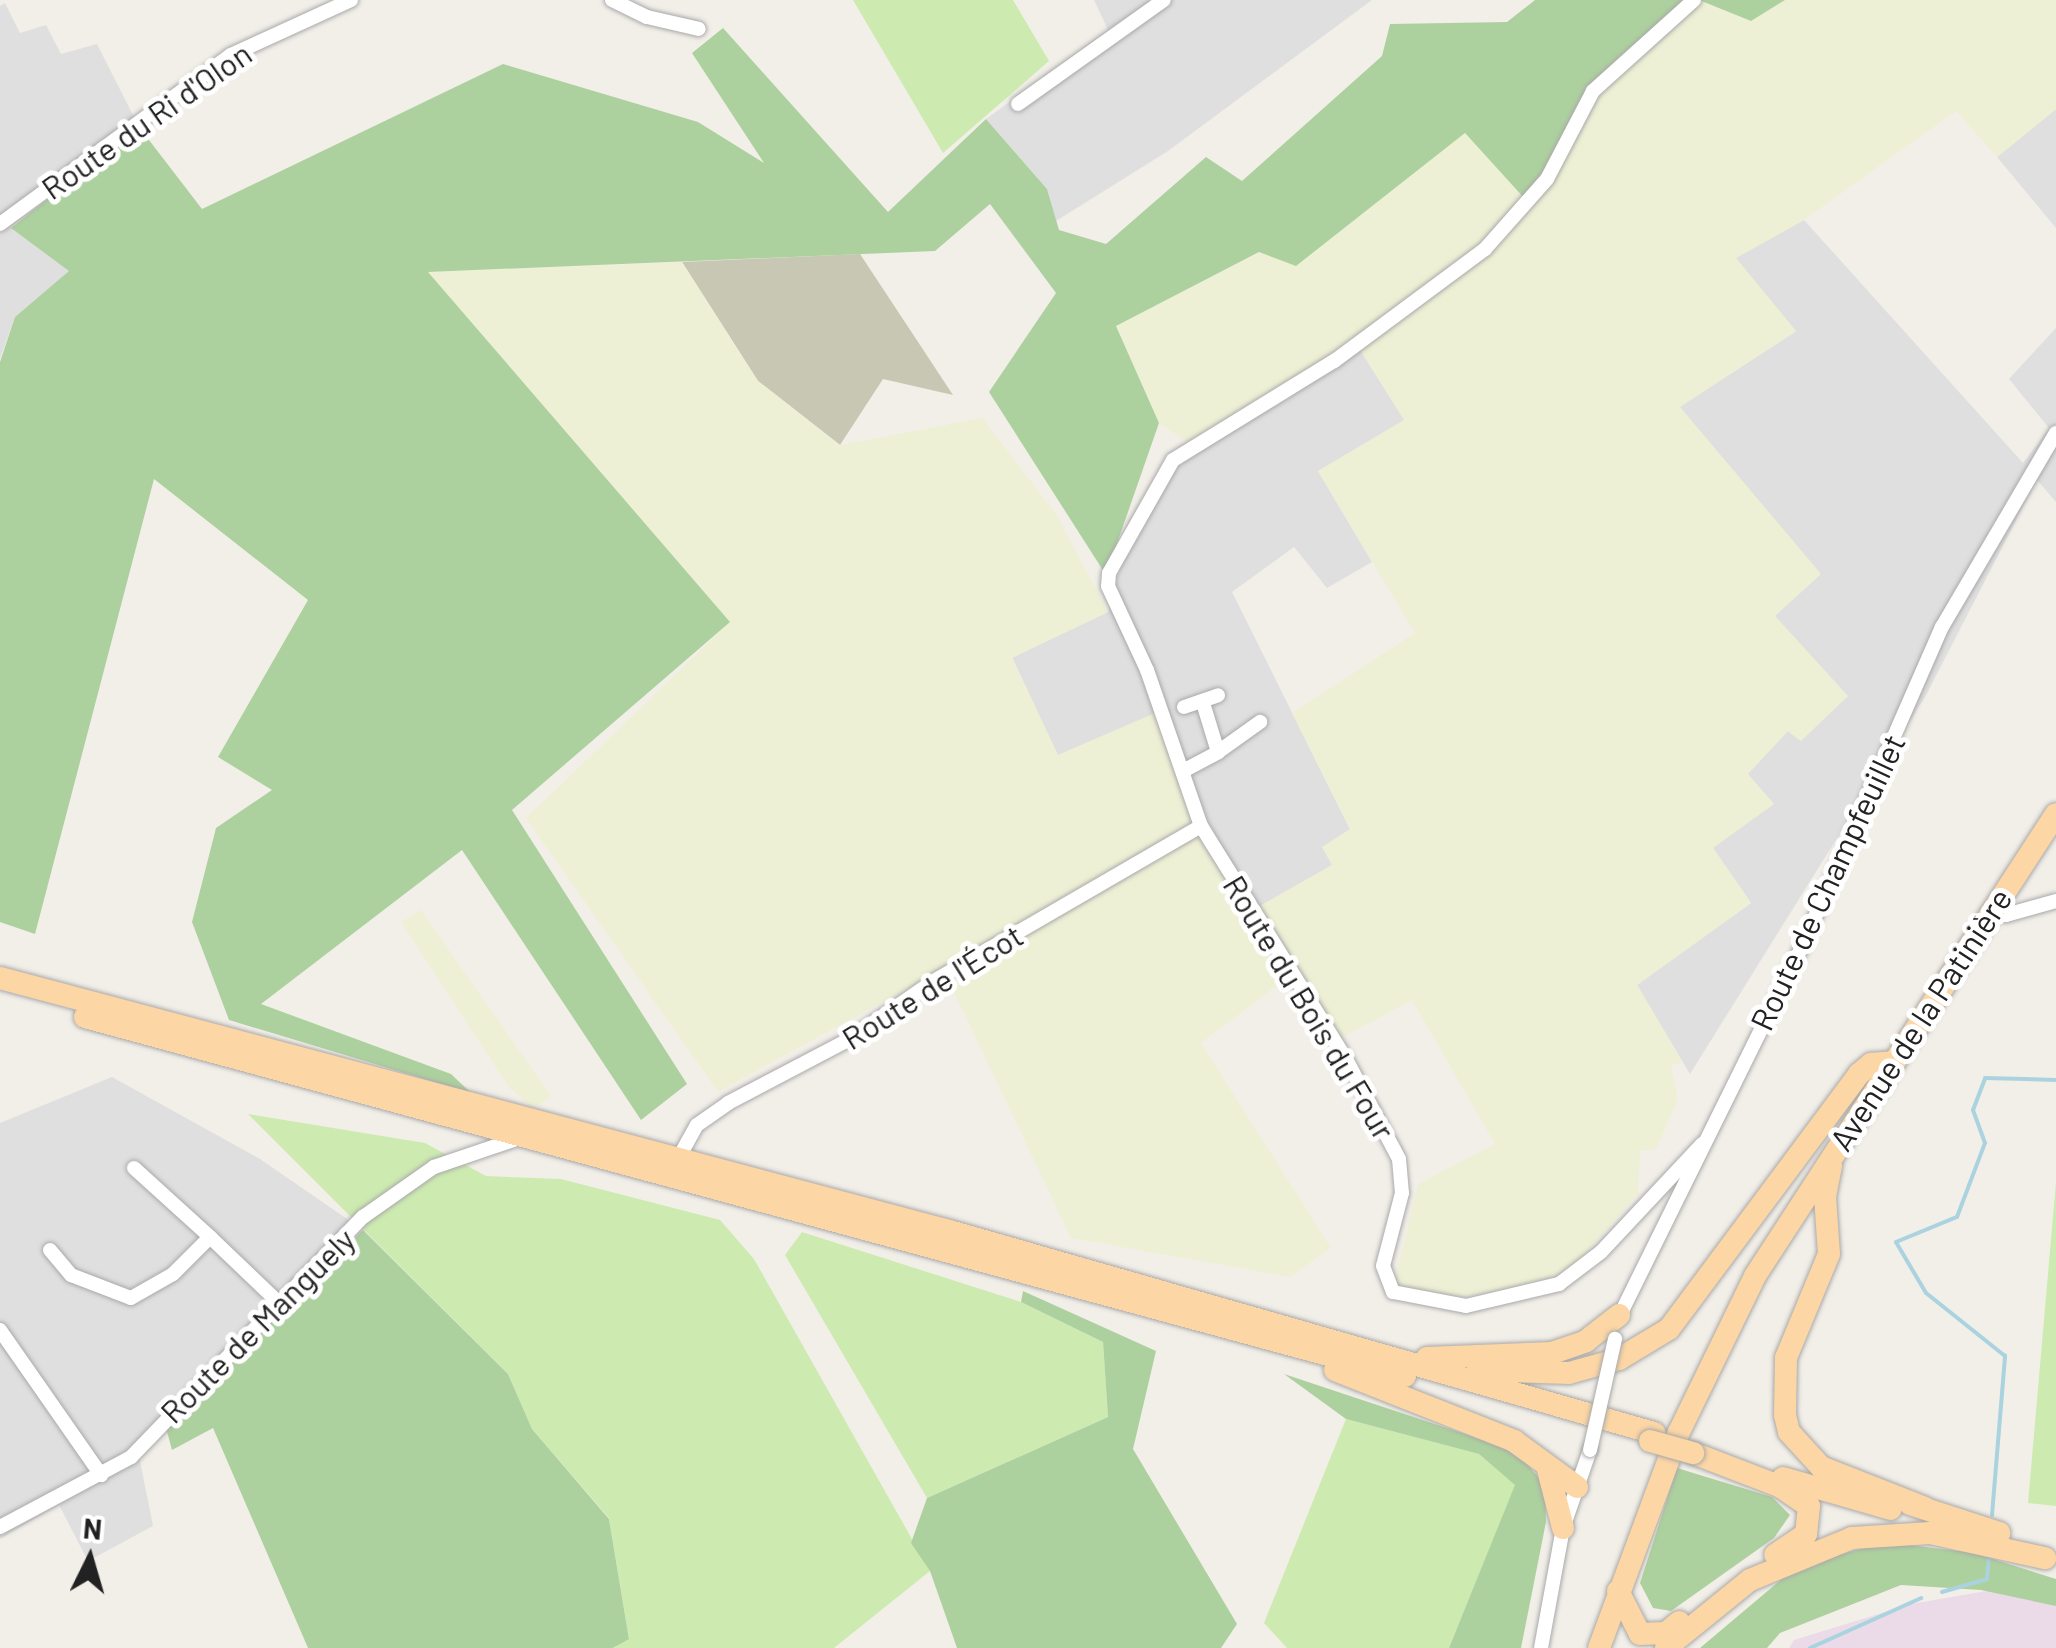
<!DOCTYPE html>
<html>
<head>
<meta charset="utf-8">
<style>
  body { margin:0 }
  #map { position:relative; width:2056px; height:1648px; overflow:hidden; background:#f2efe9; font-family:Barlow,sans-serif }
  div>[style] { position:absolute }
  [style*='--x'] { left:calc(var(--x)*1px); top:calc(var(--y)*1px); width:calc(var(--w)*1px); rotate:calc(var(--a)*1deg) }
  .residential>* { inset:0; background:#e0dfdf }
  .industrial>* { inset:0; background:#ebdbe8 }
  .construction>* { inset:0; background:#c7c7b4 }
  .farmland>* { inset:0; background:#eef0d5 }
  .grass>* { inset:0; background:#cdebb0 }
  .forest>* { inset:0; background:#add19e }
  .stream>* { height:4px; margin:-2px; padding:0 2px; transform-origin:2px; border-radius:2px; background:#aad3df }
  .roads { filter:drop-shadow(0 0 2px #a9a9a9) drop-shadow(0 0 2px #a9a9a9) }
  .street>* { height:14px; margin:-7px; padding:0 7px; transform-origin:7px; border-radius:7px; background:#fff }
  .primary>* { height:22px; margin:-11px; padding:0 11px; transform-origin:11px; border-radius:11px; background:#fcd6a4 }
  .bridges { filter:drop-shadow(0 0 2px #a9a9a9) drop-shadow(0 0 2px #a9a9a9) }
  .street-bridge>* { height:14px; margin:-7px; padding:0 7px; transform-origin:7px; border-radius:7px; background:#fff }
  .primary-bridge>* { height:22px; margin:-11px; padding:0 11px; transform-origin:11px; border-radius:11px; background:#fcd6a4 }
  span { translate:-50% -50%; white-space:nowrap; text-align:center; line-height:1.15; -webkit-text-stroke:10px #fff; paint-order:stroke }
  .street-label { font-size:32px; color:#222 }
  .north { position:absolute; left:40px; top:1508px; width:100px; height:100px; -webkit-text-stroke:8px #fff; paint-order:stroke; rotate:5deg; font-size:28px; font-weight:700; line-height:40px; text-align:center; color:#222 }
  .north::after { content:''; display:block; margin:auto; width:35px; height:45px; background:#222; clip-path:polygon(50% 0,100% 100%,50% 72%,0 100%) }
</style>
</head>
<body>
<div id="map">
  <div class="residential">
    <div style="clip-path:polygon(1094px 0,1372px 0,1168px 151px,1056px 221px,1047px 189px,986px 119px,1108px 30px)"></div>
    <div style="clip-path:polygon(5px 3px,20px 33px,46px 25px,61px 54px,97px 44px,139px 127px,12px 227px,70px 271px,15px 317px,0 359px,0 6px)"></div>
    <div style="clip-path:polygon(2056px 109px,2056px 228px,1997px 157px)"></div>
    <div style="clip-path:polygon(1804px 220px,2023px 463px,2049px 428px,2009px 379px,2056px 328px,2056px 502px,2037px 480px,1925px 697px,1690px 1074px,1637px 985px,1751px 903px,1713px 848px,1747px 774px,1788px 731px,1801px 741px,1774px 616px,1820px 574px,1679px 407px,1795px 332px,1735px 258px)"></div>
    <div style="clip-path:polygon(1359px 348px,1405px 421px,1318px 471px,1372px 562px,1327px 588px,1294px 547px,1232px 592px,1350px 829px,1333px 865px,1260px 906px,1228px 872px,1058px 756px,1012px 657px,1108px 612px,1122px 560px,1173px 469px)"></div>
    <div style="clip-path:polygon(112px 1077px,260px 1159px,363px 1230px,139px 1456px,153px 1526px,88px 1561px,59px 1505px,0 1539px,0 1123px)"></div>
  </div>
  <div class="industrial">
    <div style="clip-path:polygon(2056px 1579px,2056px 1648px,1789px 1648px,1794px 1640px,1911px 1604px)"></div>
  </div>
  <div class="construction">
    <div style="clip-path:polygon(860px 254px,953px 395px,883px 379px,840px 445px,758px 381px,682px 262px)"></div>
  </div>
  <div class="farmland">
    <div style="clip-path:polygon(1699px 0,1751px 21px,1785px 0,2056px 0,2056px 109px,1997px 157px,1956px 111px,1804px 220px,1736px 258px,1796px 331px,1680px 407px,1821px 574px,1775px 616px,1848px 696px,1801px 741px,1788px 731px,1748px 774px,1774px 804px,1713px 848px,1751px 903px,1637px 985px,1682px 1062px,1671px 1066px,1678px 1099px,1656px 1149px,1640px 1151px,1638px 1194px,1572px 1268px,1520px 1291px,1436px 1298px,1394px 1284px,1418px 1184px,1495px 1144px,1412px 1000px,1341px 1038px,1260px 906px,1332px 865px,1322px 847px,1350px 829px,1292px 713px,1415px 633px,1318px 471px,1404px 420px,1359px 348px,1281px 403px,1197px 448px,1159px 423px,1116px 326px,1260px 252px,1296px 266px,1465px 133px,1524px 198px,1598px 93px)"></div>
    <div style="clip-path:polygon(682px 262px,758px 381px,840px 445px,982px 418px,1056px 514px,1108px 612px,1012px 658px,1058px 755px,1155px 713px,1286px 979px,1201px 1043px,1331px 1248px,1290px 1277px,1071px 1238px,943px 969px,718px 1092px,526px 818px,730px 622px,427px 272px)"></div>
    <div style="clip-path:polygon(421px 910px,551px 1096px,533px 1109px,508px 1086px,401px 922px)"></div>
  </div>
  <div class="grass">
    <div style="clip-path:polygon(853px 0,1013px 0,1049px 61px,943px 153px)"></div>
    <div style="clip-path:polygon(248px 1114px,425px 1143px,486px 1176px,561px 1179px,720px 1220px,754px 1259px,930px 1571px,834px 1648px,614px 1648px,629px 1638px,609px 1518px,532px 1429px,508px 1374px)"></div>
    <div style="clip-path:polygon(2056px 1182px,2056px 1506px,2028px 1503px)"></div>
    <div style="clip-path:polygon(802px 1232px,1021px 1302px,1103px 1342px,1108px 1417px,927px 1498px,785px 1255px)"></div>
    <div style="clip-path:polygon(1346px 1419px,1479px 1454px,1516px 1485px,1449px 1648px,1287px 1648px,1264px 1623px)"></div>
  </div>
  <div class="forest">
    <div style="clip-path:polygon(1535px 0,1688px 0,1598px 93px,1525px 199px,1465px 133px,1296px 266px,1259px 252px,1116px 326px,1159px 423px,1106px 575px,989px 392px,1056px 293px,990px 204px,935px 251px,428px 272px,730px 622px,512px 810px,687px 1084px,641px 1120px,462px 850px,261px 1004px,451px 1074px,471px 1093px,229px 1020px,192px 922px,216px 828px,272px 790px,218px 757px,308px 600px,154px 479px,35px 934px,0 922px,0 362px,15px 317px,69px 271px,11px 228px,139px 127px,202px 209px,503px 64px,698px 122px,764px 163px,692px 53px,723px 28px,888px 212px,986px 119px,1047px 189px,1059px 230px,1106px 244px,1206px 157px,1242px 181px,1382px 56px,1390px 24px,1507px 22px)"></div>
    <div style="clip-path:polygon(1699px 0,1785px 0,1751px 21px)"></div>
    <div style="clip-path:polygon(363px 1230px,508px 1374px,532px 1429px,609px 1519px,629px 1639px,613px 1648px,308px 1648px,213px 1428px,172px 1450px,166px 1428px)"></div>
    <div style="clip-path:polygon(1023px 1291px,1156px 1351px,1133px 1449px,1237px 1624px,1221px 1648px,957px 1648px,930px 1571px,911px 1543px,927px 1498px,1108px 1417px,1103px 1342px,1021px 1302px)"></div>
    <div style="clip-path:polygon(1284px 1374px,1516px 1451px,1545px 1485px,1546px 1522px,1521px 1648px,1449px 1648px,1515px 1485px,1479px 1454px,1346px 1419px)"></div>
    <div style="clip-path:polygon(1677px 1468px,1772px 1497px,1790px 1515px,1774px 1538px,1671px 1611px,1653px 1608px,1640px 1583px)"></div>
    <div style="clip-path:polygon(1885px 1542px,1974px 1553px,2056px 1579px,2056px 1606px,1981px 1590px,1901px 1585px,1780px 1633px,1767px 1648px,1700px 1648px,1796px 1567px)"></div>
  </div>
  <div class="stream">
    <div style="--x:1992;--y:1515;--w:160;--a:-85.3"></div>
    <div style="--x:2005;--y:1356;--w:101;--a:-141.4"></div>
    <div style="--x:1926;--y:1293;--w:59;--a:-120.5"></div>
    <div style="--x:1896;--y:1242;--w:66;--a:-22.3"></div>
    <div style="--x:1957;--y:1217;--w:79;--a:-69.3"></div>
    <div style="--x:1985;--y:1143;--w:35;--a:-110"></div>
    <div style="--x:1973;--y:1110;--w:34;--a:-69"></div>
    <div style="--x:1985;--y:1078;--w:71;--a:1.6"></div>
    <div style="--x:1942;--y:1592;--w:47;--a:-16.1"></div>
    <div style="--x:1987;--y:1579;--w:23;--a:-85"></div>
    <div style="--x:1810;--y:1648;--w:122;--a:-24.2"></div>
  </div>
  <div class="roads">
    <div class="street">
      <div style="--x:612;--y:0;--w:39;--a:26"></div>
      <div style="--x:647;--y:17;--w:53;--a:13"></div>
      <div style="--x:1694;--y:0;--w:136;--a:138"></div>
      <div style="--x:1593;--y:91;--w:99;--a:117.6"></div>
      <div style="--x:1547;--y:179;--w:94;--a:131.5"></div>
      <div style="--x:1485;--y:249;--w:188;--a:143.4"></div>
      <div style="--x:1334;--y:361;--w:189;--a:148.4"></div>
      <div style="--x:1173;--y:460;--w:130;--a:119.5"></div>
      <div style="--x:1109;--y:573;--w:13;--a:94"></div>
      <div style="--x:1108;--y:586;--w:93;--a:65.1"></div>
      <div style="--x:1147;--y:670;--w:165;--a:70.9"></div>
      <div style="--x:1201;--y:826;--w:272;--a:58.1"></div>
      <div style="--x:1345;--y:1057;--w:115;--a:62.1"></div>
      <div style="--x:1399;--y:1159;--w:34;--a:85"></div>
      <div style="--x:1402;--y:1193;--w:75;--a:104.6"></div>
      <div style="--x:1383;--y:1266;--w:28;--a:69"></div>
      <div style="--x:1393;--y:1292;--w:74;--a:10.9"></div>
      <div style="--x:1466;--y:1306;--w:96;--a:-13.3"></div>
      <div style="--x:1559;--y:1284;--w:53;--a:-37.3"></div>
      <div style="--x:1601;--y:1252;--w:148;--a:-46.9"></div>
      <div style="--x:1018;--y:104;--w:179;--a:-35.5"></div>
      <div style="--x:0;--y:224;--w:286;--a:-36.2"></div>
      <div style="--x:231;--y:55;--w:132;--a:-24.6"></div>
      <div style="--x:1184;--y:707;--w:36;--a:-19"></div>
      <div style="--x:1218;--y:752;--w:52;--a:-35.5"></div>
      <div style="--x:1183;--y:771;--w:40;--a:-28"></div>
      <div style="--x:1218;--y:752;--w:51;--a:-107"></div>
      <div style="--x:1989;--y:913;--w:17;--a:7"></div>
      <div style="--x:2006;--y:915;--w:52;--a:-15.6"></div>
      <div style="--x:678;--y:1159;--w:39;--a:-61"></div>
      <div style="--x:697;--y:1125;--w:38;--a:-35"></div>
      <div style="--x:728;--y:1103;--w:138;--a:-27.7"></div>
      <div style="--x:850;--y:1039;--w:100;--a:-34.8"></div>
      <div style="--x:932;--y:982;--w:311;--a:-30.1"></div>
      <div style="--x:134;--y:1168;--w:103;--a:42.2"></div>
      <div style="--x:50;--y:1250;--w:33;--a:50"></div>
      <div style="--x:71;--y:1275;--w:64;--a:21"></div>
      <div style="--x:131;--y:1298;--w:48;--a:-29.7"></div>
      <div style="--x:173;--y:1274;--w:52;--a:-45"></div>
      <div style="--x:210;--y:1237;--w:97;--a:43.7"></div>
      <div style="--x:1618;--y:1319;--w:415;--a:-63.7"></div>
      <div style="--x:1802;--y:947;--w:349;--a:-66.4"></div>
      <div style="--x:1942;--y:627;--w:225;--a:-59.6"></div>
      <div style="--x:0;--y:1330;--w:177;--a:55.1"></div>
      <div style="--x:0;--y:1527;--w:149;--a:-28.1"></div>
      <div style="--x:131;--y:1457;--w:334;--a:-46"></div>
      <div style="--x:363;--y:1217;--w:87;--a:-35.2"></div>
      <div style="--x:434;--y:1167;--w:93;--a:-18.8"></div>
      <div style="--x:1541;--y:1648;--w:122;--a:-79.6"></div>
      <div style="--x:1563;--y:1528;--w:83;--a:-70.9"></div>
    </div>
    <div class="primary">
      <div style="--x:0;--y:978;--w:979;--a:14.92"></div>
      <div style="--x:946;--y:1230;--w:737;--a:16"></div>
      <div style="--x:85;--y:1017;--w:1368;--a:15.21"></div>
      <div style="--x:1831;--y:1166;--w:31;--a:101"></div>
      <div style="--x:1825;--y:1196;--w:58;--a:86.1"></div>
      <div style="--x:1829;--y:1254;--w:113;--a:112.5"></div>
      <div style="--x:1786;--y:1358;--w:57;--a:91"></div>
      <div style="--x:1785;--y:1415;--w:17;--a:77"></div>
      <div style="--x:1789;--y:1432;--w:47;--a:47.6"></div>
      <div style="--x:1821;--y:1467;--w:112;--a:21.5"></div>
      <div style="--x:1427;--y:1358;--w:125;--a:-2.3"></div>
      <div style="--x:1552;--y:1353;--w:36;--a:-19"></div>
      <div style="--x:1586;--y:1341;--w:42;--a:-38.2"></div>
      <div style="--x:1335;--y:1370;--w:193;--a:21.6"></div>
      <div style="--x:1514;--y:1441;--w:78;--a:36.1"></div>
      <div style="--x:1478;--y:1370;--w:91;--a:1.9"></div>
      <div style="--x:1569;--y:1373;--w:52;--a:-15.6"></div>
      <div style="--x:1619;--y:1359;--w:58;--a:-31"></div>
      <div style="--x:1669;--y:1329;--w:318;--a:-53.3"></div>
      <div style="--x:1859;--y:1074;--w:16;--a:-40"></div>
      <div style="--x:1871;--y:1064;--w:21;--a:-5"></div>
      <div style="--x:1693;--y:1453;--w:92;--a:21"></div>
      <div style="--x:1779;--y:1486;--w:36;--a:34"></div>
      <div style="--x:1809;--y:1506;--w:28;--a:96"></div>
      <div style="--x:1806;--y:1534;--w:37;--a:146"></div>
      <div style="--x:1548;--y:1470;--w:60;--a:75.5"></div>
      <div style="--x:1783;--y:1478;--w:112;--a:16"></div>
      <div style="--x:1910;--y:1504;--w:94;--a:18"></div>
      <div style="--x:1618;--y:1591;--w:48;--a:62.9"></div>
      <div style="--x:1640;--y:1634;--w:26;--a:-2"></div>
      <div style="--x:1666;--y:1633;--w:17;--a:-40"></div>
      <div style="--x:1599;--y:1648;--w:230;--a:-69.7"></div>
      <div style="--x:1679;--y:1432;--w:174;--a:-64"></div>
      <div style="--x:1755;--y:1276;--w:551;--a:-56.92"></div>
      <div style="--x:1666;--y:1648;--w:108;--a:-39"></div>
      <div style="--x:1750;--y:1580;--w:110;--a:-22.4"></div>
      <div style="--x:1852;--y:1538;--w:78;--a:-3.7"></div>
      <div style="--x:1930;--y:1533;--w:118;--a:12.3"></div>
    </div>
  </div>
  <div class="bridges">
    <div class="street-bridge">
      <div style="--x:1590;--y:1450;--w:114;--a:-77.3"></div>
    </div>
    <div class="primary-bridge">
      <div style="--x:1650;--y:1441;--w:45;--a:15.6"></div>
    </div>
  </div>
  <div class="street-label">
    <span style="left:146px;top:120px;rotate:-35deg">Route du Ri d'Olon</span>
    <span style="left:1827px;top:882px;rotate:-65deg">Route de Champfeuillet</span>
    <span style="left:932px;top:986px;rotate:-32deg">Route de l'Écot</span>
    <span style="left:1310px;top:1007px;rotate:59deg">Route du Bois du Four</span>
    <span style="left:1920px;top:1019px;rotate:-57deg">Avenue de la Patinière</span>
    <span style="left:257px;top:1325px;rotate:-45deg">Route de Manguely</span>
  </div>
  <div class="north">N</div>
</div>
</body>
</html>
